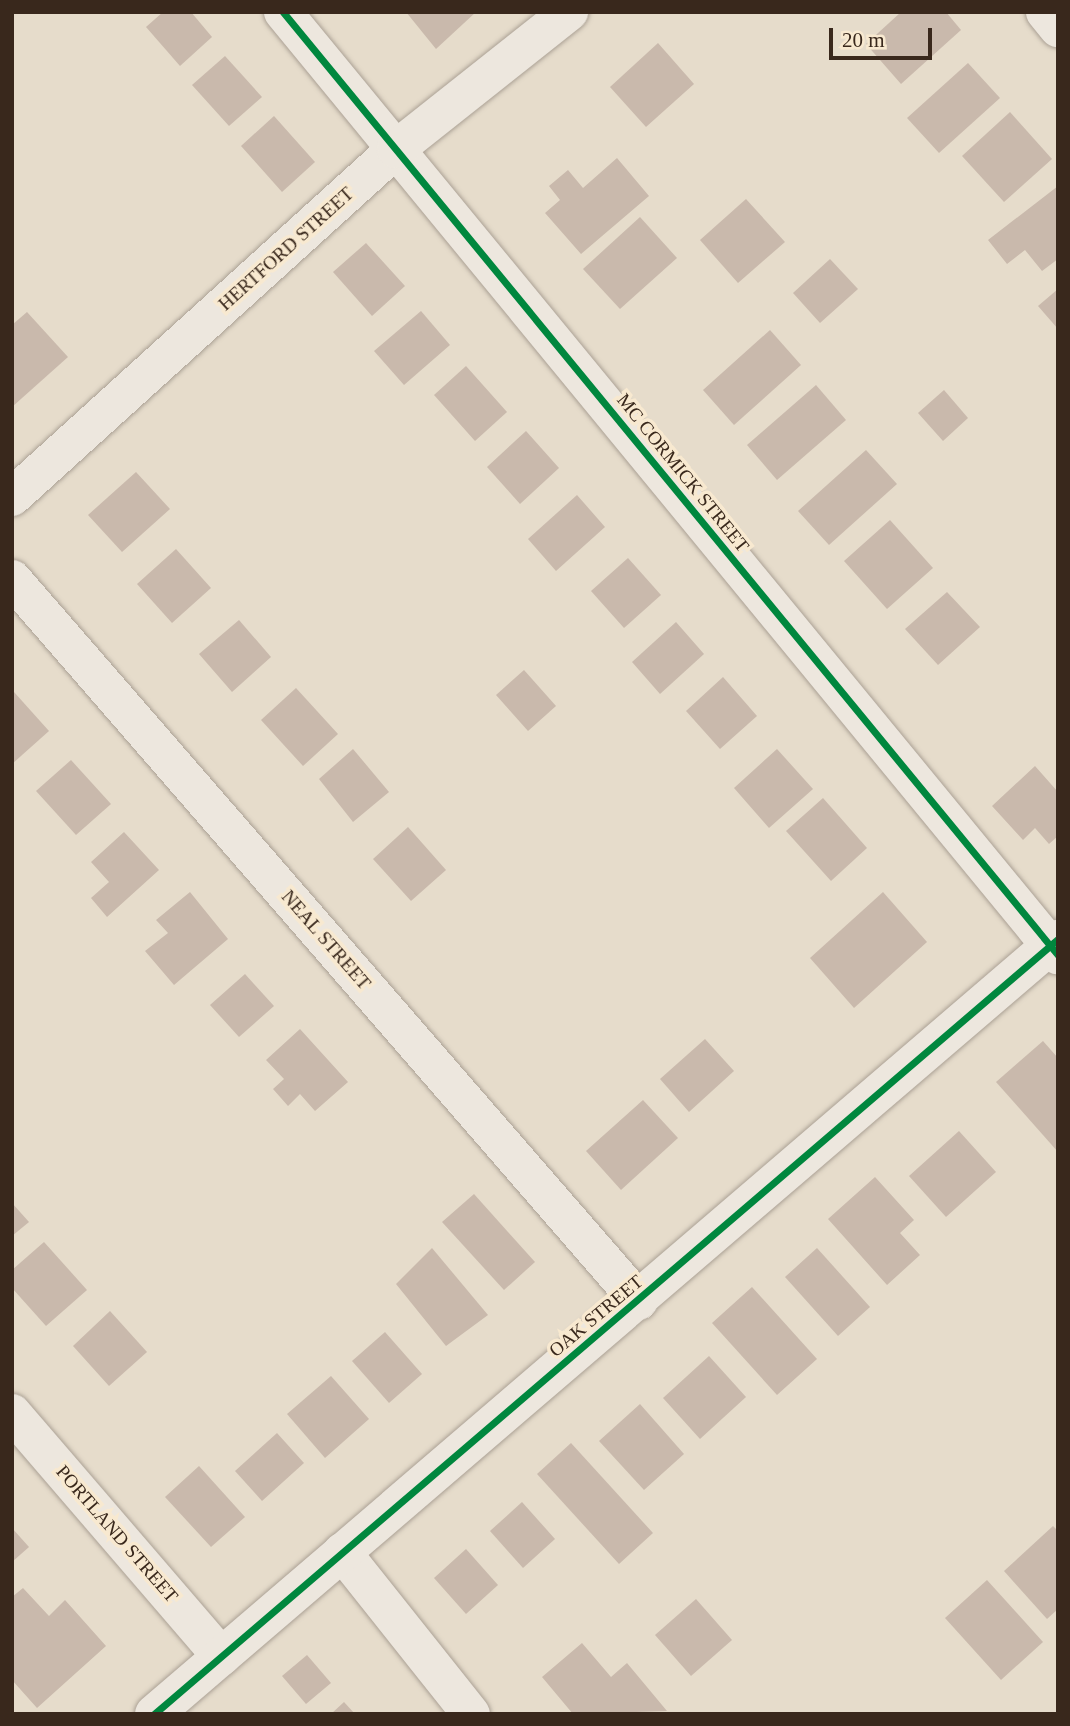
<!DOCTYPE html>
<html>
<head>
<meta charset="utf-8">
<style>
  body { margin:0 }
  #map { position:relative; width:1070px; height:1726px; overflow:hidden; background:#e6dccb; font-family:Georgia,serif }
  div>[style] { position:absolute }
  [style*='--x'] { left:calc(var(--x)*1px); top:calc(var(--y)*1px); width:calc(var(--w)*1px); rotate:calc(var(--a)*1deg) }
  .building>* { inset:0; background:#c9b9ac }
  .roads { filter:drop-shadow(0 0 2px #aba195) drop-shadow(0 0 2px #aba195) }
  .minor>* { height:38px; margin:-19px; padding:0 19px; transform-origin:19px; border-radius:19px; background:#ede7de }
  .cycleway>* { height:7px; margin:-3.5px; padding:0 3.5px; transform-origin:3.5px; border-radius:3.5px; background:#00873e }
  span { translate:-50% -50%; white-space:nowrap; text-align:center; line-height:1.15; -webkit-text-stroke:7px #f8e9d0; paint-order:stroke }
  .street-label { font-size:19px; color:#39281c }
  .frame { position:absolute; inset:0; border:14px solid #39281c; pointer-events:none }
  .scale { position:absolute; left:829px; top:28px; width:103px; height:32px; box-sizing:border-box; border:4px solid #39281c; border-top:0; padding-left:9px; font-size:21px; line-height:24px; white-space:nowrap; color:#39281c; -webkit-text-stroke:5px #f8e9d0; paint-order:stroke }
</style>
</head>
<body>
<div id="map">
  <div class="building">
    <div style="clip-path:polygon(163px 12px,191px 12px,212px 37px,180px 66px,146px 27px)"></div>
    <div style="clip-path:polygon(406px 12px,476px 12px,436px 49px)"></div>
    <div style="clip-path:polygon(901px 12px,946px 12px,961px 30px,901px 84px,866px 44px)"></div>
    <div style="clip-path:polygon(658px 43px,694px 84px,646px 127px,610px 87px)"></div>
    <div style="clip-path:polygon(225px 56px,262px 97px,229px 126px,192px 85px)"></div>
    <div style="clip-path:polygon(968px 63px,1000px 98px,939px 153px,907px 118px)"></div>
    <div style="clip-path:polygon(1010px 112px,1052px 159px,1004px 202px,962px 156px)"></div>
    <div style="clip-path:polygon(274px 116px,315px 162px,282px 192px,241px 146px)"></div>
    <div style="clip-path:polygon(617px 158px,649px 196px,581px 254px,545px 213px,560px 200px,549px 186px,568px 170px,583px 188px)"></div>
    <div style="clip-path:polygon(1058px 186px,1058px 259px,1042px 271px,1025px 250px,1007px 264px,988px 240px)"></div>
    <div style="clip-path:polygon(746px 199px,785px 242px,738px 283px,700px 240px)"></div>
    <div style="clip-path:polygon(640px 217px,677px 258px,620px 309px,583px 269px)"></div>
    <div style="clip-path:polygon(366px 243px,405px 286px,372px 316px,333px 272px)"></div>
    <div style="clip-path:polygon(830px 259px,858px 289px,820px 323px,793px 293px)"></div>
    <div style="clip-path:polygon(1058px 289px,1058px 329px,1038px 306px)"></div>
    <div style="clip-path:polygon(421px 311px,450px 345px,404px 385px,374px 351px)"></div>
    <div style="clip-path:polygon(27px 312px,68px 357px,12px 407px,12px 325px)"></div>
    <div style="clip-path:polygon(770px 330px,801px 365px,734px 425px,703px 390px)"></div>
    <div style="clip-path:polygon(466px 366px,507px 412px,475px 441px,434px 395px)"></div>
    <div style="clip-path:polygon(816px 385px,846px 420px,777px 480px,747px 445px)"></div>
    <div style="clip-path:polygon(944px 390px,968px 418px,943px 441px,918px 413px)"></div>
    <div style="clip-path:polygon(526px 431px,559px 468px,520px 504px,487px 467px)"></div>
    <div style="clip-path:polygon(866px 450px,897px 484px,829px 545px,798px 511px)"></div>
    <div style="clip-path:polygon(136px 472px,170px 509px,122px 552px,88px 515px)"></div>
    <div style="clip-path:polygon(577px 495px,605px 527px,556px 571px,528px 539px)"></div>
    <div style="clip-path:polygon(890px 520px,933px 568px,887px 609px,844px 561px)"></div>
    <div style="clip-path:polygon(176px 549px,211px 588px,172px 623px,137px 584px)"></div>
    <div style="clip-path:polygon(628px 558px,661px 595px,624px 628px,591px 591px)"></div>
    <div style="clip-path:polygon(947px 592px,980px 627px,938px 665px,905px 629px)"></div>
    <div style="clip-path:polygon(239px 620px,271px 657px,232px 692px,199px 654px)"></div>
    <div style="clip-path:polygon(676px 622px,704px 654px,660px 694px,632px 662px)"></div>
    <div style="clip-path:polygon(524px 670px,556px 706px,528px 731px,496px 695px)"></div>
    <div style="clip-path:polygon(723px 677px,757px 716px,720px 749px,686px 711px)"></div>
    <div style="clip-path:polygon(296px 688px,338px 734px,303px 766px,261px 720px)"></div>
    <div style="clip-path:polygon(14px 692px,49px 731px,12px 764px,12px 693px)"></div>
    <div style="clip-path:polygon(353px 749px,389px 792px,353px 822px,319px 779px)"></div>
    <div style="clip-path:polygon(777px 749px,813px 789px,769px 828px,734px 788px)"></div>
    <div style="clip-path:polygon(71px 760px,111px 804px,76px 835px,36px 791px)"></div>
    <div style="clip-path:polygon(1035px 766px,1058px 792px,1058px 836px,1049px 844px,1035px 828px,1023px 840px,992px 806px)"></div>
    <div style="clip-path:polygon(823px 798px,867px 848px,831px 881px,786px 831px)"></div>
    <div style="clip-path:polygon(408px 827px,446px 870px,411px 901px,373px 859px)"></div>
    <div style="clip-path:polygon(124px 832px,159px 870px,107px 917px,91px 898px,109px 882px,91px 862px)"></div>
    <div style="clip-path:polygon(190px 892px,228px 939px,174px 985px,145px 951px,168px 933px,156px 920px)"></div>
    <div style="clip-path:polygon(883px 892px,927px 942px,854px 1008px,810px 958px)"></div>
    <div style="clip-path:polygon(245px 974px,274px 1006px,239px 1037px,210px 1005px)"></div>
    <div style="clip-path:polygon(300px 1029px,348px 1082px,315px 1111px,300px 1094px,288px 1106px,273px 1089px,284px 1079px,266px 1060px)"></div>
    <div style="clip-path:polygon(705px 1039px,734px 1071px,689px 1112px,660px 1079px)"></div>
    <div style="clip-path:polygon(1043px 1041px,1058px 1058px,1058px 1152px,996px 1082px)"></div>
    <div style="clip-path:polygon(643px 1100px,678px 1138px,621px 1190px,586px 1151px)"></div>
    <div style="clip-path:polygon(959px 1131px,996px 1172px,946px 1217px,909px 1176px)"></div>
    <div style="clip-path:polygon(875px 1177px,914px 1220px,900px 1233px,920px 1255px,887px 1285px,828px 1219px)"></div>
    <div style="clip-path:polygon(474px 1194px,535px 1262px,504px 1290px,442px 1222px)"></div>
    <div style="clip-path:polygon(12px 1203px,29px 1222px,12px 1236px)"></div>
    <div style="clip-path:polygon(44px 1242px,87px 1290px,46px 1326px,12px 1288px,12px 1270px)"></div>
    <div style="clip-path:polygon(432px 1248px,488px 1315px,446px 1346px,396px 1284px)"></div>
    <div style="clip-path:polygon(817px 1248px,870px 1307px,838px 1336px,785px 1277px)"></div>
    <div style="clip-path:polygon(752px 1287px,817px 1359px,777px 1395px,712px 1323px)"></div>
    <div style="clip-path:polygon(110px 1311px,147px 1352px,109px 1386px,73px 1346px)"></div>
    <div style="clip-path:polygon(385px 1332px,422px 1374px,389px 1403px,352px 1361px)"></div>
    <div style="clip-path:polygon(709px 1356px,746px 1397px,700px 1439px,663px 1398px)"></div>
    <div style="clip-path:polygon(331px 1376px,369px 1419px,325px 1458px,287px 1414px)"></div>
    <div style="clip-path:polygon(640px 1404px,684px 1454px,644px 1490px,599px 1441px)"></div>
    <div style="clip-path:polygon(277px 1433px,304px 1463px,262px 1501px,235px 1471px)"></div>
    <div style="clip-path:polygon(571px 1443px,653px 1533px,619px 1564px,537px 1474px)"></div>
    <div style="clip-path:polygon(199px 1466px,245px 1517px,211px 1547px,165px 1497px)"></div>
    <div style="clip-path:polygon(522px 1502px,555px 1539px,523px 1568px,490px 1531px)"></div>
    <div style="clip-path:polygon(1053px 1526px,1058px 1531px,1058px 1609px,1047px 1619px,1004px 1571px)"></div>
    <div style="clip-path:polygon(12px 1528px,29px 1547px,12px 1562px)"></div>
    <div style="clip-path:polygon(466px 1549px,498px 1585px,466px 1614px,434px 1578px)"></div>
    <div style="clip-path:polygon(987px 1580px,1043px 1642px,1001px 1680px,945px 1618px)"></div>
    <div style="clip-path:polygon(23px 1588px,49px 1616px,65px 1600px,106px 1646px,37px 1708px,12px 1680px,12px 1597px)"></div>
    <div style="clip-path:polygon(696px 1599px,732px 1640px,691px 1676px,655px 1635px)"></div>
    <div style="clip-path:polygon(582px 1643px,611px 1677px,627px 1663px,667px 1711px,573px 1714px,542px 1677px)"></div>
    <div style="clip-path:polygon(307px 1655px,331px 1683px,306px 1704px,282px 1676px)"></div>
    <div style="clip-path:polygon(344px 1702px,355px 1714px,331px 1714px)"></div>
  </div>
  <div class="roads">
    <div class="minor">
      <div style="--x:283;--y:12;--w:1221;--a:50.59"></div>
      <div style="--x:1045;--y:12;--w:21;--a:51"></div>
      <div style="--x:12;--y:497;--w:518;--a:-42.18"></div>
      <div style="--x:396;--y:149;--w:221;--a:-38.4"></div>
      <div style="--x:12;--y:579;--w:956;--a:49.03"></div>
      <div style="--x:12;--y:1413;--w:321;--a:49.3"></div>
      <div style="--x:342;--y:1552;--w:207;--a:51.5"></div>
      <div style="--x:154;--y:1714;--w:1191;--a:-40.61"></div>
    </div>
  </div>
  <div class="cycleway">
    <div style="--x:283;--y:12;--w:1221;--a:50.59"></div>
    <div style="--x:154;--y:1714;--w:1191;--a:-40.61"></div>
  </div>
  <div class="street-label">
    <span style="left:286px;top:249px;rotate:-42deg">HERTFORD STREET</span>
    <span style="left:683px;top:473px;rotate:51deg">MC CORMICK STREET</span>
    <span style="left:326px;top:940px;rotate:49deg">NEAL STREET</span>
    <span style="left:596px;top:1316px;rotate:-40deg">OAK STREET</span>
    <span style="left:117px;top:1534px;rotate:49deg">PORTLAND STREET</span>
  </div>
  <div class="frame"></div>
  <div class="scale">20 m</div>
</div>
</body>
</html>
